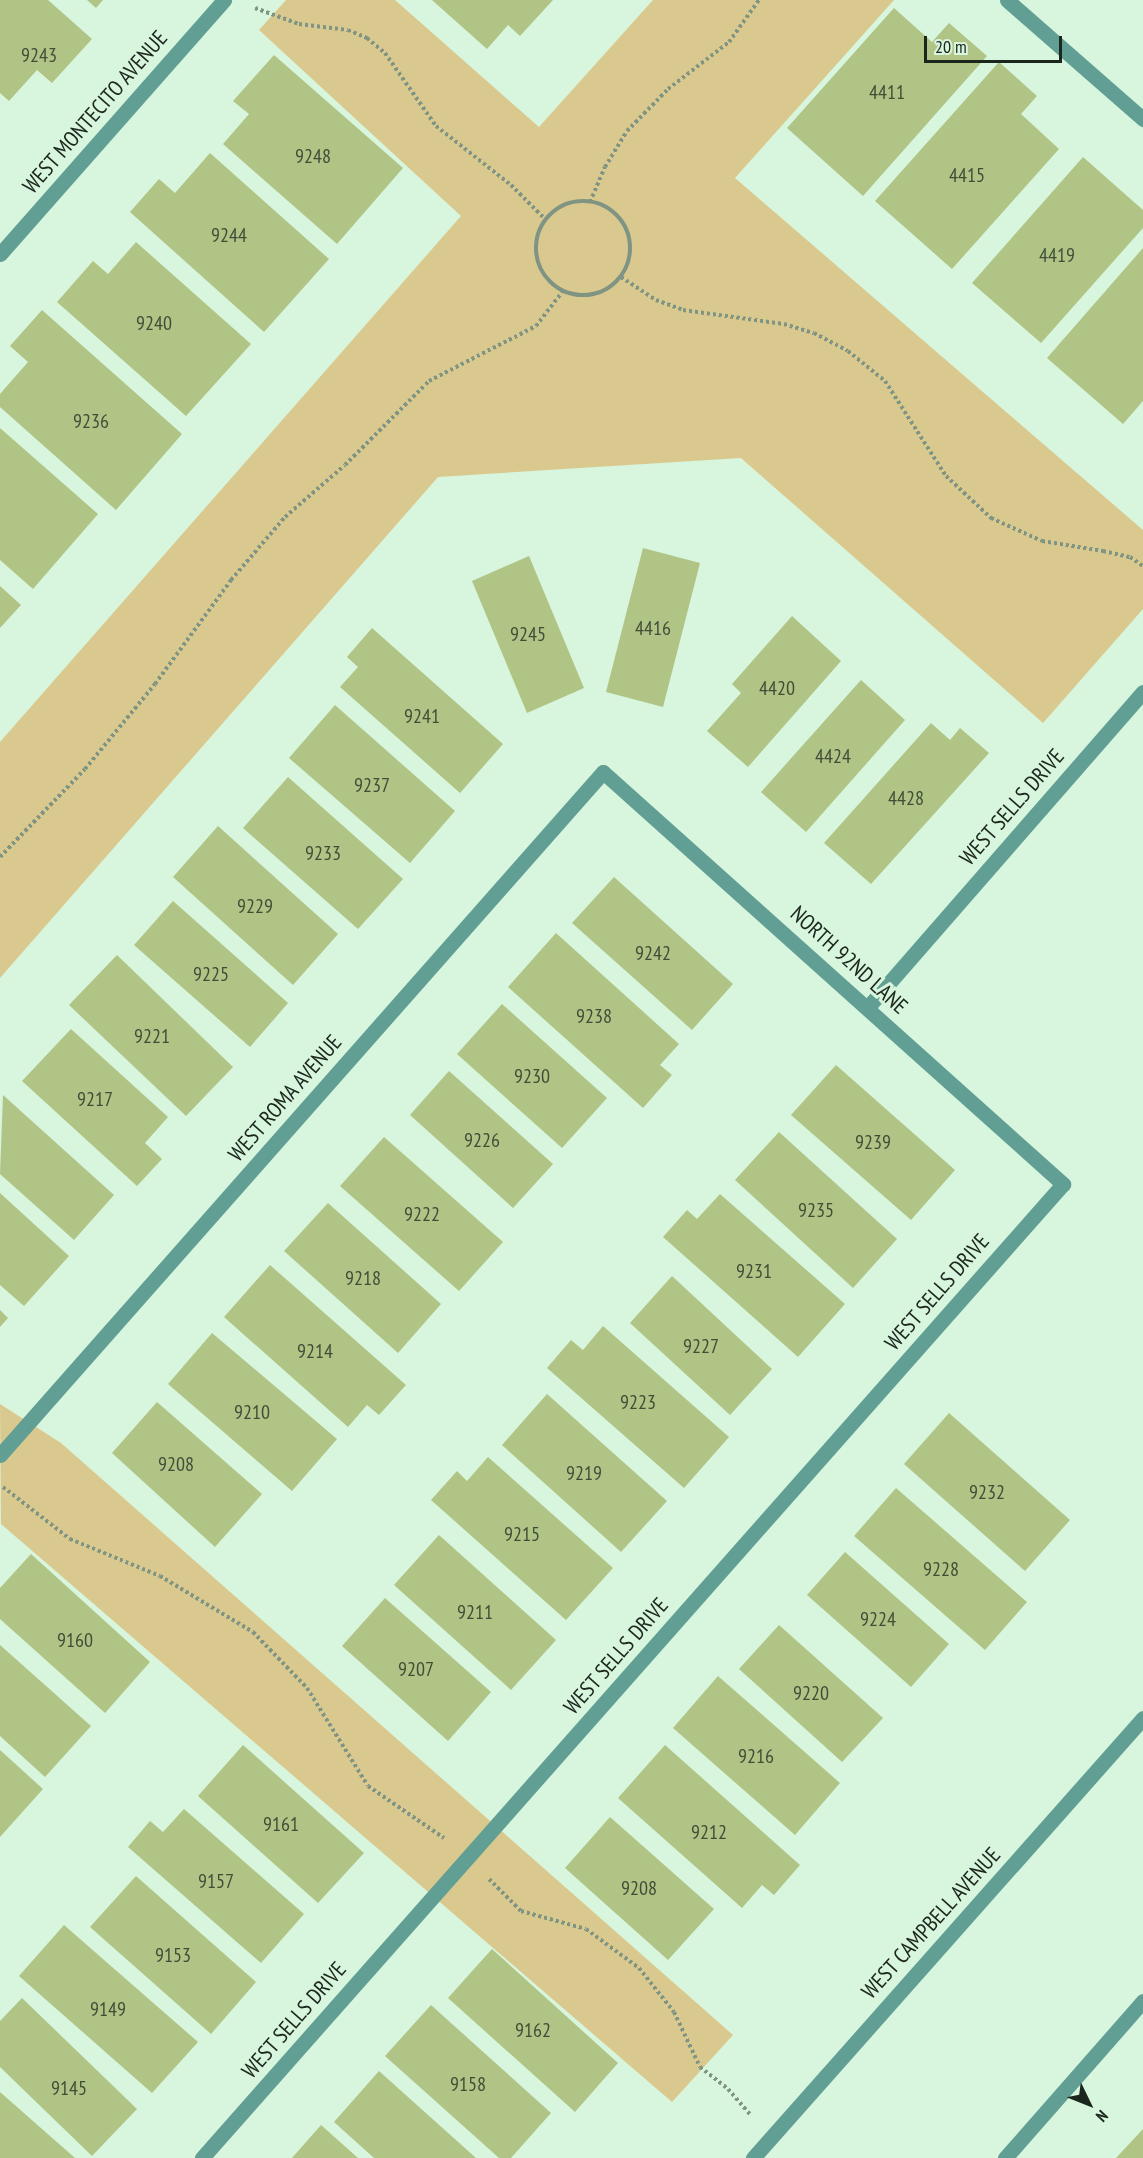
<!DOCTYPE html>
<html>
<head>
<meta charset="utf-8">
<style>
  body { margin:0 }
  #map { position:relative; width:1143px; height:2158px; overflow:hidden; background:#d8f5de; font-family:"PT Sans Narrow",sans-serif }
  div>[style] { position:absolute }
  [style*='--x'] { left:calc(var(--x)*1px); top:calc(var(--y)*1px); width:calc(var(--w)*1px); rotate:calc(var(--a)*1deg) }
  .green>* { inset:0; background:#dac98e }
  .building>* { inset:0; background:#b0c486 }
  .path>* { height:4px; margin-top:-2px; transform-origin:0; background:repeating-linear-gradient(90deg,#7f9483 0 3px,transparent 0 6px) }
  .path>.ring { margin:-2px; padding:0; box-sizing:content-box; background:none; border:4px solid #7f9483; border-radius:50% }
  .minor>* { height:15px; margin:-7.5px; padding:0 7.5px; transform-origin:7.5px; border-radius:7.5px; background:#619e93 }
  span { translate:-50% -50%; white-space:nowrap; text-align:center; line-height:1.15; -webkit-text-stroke:6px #d8f5de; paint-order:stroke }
  .number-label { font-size:20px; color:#404e37 }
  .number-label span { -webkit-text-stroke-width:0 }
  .street-label { font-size:22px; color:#1b261d }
  .north { position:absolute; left:1059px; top:2074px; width:60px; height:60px; -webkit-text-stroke:4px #d8f5de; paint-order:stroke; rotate:133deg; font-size:16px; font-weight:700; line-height:24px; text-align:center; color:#1b261d }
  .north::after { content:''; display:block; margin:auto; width:21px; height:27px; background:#1b261d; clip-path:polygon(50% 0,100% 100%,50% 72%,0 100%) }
  .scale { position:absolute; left:924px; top:36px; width:138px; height:27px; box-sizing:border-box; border:3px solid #1b261d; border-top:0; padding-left:8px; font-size:18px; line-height:21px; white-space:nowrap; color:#1b261d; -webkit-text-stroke:4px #d8f5de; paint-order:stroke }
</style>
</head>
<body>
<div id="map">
  <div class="green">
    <div style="clip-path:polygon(286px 0,395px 0,539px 127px,653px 0,894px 0,735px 178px,1143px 530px,1143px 609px,1043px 723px,741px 458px,438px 477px,0 978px,0 742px,461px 216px,259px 30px)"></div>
    <div style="clip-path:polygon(0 1404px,61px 1443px,733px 2035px,672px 2102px,1px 1524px)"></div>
  </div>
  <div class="building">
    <div style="clip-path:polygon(0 0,48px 0,92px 39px,52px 83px,37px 70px,9px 101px,0 93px)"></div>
    <div style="clip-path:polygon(87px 0,103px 0,96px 8px)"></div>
    <div style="clip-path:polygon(432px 0,553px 0,520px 36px,508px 25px,487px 49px)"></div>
    <div style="clip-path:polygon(894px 8px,932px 42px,949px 23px,987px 56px,863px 196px,787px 128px)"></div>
    <div style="clip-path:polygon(274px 55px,403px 168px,337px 244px,223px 144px,249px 114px,233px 101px)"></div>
    <div style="clip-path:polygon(999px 62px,1037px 96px,1021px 114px,1059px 149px,952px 269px,875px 201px)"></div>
    <div style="clip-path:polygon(210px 153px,329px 259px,264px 332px,130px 212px,159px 179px,175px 193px)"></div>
    <div style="clip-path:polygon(1083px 157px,1143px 210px,1143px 228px,1041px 343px,972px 283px)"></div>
    <div style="clip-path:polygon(136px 242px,251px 344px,186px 416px,57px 302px,93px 261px,108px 274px)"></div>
    <div style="clip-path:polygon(1143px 248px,1143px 401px,1123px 424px,1047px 358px)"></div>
    <div style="clip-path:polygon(42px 310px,182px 434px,116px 510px,0 407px,0 394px,28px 362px,10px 346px)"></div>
    <div style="clip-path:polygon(0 428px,98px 514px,33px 589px,0 560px)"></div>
    <div style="clip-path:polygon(643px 548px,700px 563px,663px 707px,606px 692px)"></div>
    <div style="clip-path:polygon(529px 556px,584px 688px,527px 713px,472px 581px)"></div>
    <div style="clip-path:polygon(0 586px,21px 605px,0 628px)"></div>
    <div style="clip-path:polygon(792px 616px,841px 661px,748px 767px,707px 731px,741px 693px,732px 684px)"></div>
    <div style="clip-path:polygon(372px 628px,503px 744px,460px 793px,340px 687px,358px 667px,347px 657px)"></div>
    <div style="clip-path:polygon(861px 680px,905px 720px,806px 832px,761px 792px)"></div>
    <div style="clip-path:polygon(335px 705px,455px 811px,410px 863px,289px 758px)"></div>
    <div style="clip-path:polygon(931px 723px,950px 740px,960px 728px,989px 753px,871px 884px,824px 843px)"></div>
    <div style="clip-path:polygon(288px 777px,403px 879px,358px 929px,243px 828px)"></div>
    <div style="clip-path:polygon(218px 826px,338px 934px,293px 985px,173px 877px)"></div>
    <div style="clip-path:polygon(614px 877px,733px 984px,692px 1030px,572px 923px)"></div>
    <div style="clip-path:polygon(173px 901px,288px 1003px,250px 1047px,134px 945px)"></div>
    <div style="clip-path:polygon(556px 933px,679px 1044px,660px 1065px,672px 1075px,643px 1108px,508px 987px)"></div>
    <div style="clip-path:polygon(117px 955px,233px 1067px,186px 1116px,69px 1005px)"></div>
    <div style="clip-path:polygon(502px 1004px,607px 1098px,562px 1148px,457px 1054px)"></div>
    <div style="clip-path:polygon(71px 1029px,168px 1117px,145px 1143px,162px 1159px,137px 1186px,22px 1081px)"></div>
    <div style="clip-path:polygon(836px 1065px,955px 1170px,911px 1220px,791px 1115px)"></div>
    <div style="clip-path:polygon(449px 1071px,553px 1164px,513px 1208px,410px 1115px)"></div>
    <div style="clip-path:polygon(3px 1095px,114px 1195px,74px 1240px,0 1174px)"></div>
    <div style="clip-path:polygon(779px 1132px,897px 1239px,853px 1288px,735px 1180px)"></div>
    <div style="clip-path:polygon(384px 1137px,503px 1242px,459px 1291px,340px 1186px)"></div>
    <div style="clip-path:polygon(0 1193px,69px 1256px,24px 1306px,0 1285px)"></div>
    <div style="clip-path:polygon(720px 1194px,845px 1304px,798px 1357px,663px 1237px,687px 1210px,697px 1219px)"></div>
    <div style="clip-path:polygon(328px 1203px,441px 1304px,398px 1353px,284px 1251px)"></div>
    <div style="clip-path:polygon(270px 1265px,406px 1385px,379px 1415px,367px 1405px,348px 1427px,224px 1317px)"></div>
    <div style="clip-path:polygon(672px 1276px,772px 1369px,730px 1415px,630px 1323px)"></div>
    <div style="clip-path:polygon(0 1310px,8px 1318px,0 1327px)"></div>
    <div style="clip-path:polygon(603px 1326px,729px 1437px,684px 1488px,547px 1368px,571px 1340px,583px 1350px)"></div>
    <div style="clip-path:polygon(212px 1333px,337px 1439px,292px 1491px,168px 1384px)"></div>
    <div style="clip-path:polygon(547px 1394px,667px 1501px,621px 1552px,502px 1445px)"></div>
    <div style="clip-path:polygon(157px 1402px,262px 1494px,215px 1547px,112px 1453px)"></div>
    <div style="clip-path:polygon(949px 1413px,1070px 1520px,1025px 1571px,904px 1464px)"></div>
    <div style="clip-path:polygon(488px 1457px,613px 1568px,566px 1620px,431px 1500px,457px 1471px,467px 1481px)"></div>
    <div style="clip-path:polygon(896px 1488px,1027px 1602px,985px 1650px,854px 1536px)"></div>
    <div style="clip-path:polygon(439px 1535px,556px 1640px,511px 1690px,394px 1585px)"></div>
    <div style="clip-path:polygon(845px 1552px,949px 1644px,911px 1687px,807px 1595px)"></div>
    <div style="clip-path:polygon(31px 1554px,150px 1662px,105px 1713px,0 1619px,0 1588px)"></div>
    <div style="clip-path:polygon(385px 1598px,491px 1692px,448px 1741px,342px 1646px)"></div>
    <div style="clip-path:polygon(779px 1625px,883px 1718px,842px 1762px,739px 1669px)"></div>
    <div style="clip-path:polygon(0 1645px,91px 1726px,45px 1777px,0 1736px)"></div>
    <div style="clip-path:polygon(718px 1676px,840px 1783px,795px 1835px,673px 1728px)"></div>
    <div style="clip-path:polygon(243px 1745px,364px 1853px,318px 1903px,198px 1796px)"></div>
    <div style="clip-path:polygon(665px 1745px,800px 1865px,774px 1895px,762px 1885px,742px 1908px,618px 1798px)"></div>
    <div style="clip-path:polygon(0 1750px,43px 1789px,0 1837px)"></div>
    <div style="clip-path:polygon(184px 1809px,304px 1914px,261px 1963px,128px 1847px,150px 1821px,163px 1832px)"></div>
    <div style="clip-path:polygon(610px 1817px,714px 1909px,668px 1960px,565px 1868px)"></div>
    <div style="clip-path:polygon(136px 1876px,256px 1982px,211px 2034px,90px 1927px)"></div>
    <div style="clip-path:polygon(64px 1925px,198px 2042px,152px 2093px,19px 1976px)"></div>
    <div style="clip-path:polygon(492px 1949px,618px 2063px,575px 2112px,448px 1998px)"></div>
    <div style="clip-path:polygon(22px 1998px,137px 2109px,92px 2156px,0 2067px,0 2021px)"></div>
    <div style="clip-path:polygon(431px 2005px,551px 2113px,511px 2158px,499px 2158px,385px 2056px)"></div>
    <div style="clip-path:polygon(379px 2071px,476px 2158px,374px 2158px,334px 2122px)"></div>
    <div style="clip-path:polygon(0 2092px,75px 2158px,0 2158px)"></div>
    <div style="clip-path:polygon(321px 2125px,358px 2158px,292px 2158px)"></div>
    <div style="clip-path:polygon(1143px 2129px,1143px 2158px,1116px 2158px)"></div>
  </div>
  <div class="path">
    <div style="--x:255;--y:8;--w:47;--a:20"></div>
    <div style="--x:299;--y:24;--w:49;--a:7"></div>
    <div style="--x:348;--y:30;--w:21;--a:23"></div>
    <div style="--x:367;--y:38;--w:23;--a:40"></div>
    <div style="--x:385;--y:53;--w:89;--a:55.1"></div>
    <div style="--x:436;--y:126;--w:95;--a:38.2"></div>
    <div style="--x:511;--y:185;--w:49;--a:45"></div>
    <div class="ring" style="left:536px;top:201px;width:90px;height:90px"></div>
    <div style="--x:590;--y:202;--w:38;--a:-67"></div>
    <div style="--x:605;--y:167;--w:42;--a:-58.6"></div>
    <div style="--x:627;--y:131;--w:59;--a:-45.7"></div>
    <div style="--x:668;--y:89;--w:77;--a:-37.6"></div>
    <div style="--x:729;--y:42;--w:52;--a:-54.5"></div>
    <div style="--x:621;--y:277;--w:42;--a:33.3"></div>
    <div style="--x:656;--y:300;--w:29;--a:20"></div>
    <div style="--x:683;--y:310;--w:102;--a:7.9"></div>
    <div style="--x:784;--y:324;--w:31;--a:17"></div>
    <div style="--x:814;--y:333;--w:38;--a:28"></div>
    <div style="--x:848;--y:351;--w:48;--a:39"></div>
    <div style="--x:885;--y:381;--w:113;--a:57.3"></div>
    <div style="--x:946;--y:476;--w:62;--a:43"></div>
    <div style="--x:991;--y:518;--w:56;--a:24.3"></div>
    <div style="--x:1042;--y:541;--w:62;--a:9.3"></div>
    <div style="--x:1103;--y:551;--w:28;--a:13"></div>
    <div style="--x:1130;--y:557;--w:16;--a:35"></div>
    <div style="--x:0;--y:857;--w:122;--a:-46"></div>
    <div style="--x:85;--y:769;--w:110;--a:-50.5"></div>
    <div style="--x:155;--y:684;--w:129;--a:-53.8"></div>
    <div style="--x:231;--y:580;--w:83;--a:-49.4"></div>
    <div style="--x:285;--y:517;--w:79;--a:-40.9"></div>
    <div style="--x:345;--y:465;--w:119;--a:-45"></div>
    <div style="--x:429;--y:381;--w:120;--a:-27.2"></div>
    <div style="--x:536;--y:326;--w:44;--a:-52.4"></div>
    <div style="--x:3;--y:1487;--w:85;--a:37.8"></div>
    <div style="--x:70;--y:1539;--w:97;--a:22.3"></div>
    <div style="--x:160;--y:1576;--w:109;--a:31.1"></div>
    <div style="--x:253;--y:1632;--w:78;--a:46"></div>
    <div style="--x:307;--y:1688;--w:115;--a:58.1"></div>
    <div style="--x:368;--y:1786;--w:92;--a:34.4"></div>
    <div style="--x:489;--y:1879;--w:45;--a:45"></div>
    <div style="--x:521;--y:1911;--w:67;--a:15.5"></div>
    <div style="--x:586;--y:1929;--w:66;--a:36.3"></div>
    <div style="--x:639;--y:1968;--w:56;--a:51.5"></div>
    <div style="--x:674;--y:2012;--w:61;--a:64.7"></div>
    <div style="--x:700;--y:2067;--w:36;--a:38"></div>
    <div style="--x:728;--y:2089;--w:35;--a:49"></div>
  </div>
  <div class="minor">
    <div style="--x:1007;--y:0;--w:181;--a:41.2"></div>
    <div style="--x:0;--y:254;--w:339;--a:-48.6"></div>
    <div style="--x:868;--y:1007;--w:418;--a:-48.9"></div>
    <div style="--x:0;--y:1455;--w:911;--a:-48.56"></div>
    <div style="--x:603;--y:772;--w:618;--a:41.85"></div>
    <div style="--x:1063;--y:1184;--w:1300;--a:131.48"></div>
    <div style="--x:753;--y:2158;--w:588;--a:-48.45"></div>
    <div style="--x:1005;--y:2158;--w:209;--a:-48.7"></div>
  </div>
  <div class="number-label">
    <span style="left:39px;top:55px">9243</span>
    <span style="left:887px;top:92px">4411</span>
    <span style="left:313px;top:156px">9248</span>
    <span style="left:967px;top:175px">4415</span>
    <span style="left:229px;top:235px">9244</span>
    <span style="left:1057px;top:255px">4419</span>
    <span style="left:154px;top:323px">9240</span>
    <span style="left:91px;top:421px">9236</span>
    <span style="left:653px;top:628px">4416</span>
    <span style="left:528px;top:634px">9245</span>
    <span style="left:777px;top:688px">4420</span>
    <span style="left:422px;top:716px">9241</span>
    <span style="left:833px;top:756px">4424</span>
    <span style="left:372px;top:785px">9237</span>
    <span style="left:906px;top:798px">4428</span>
    <span style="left:323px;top:853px">9233</span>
    <span style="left:255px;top:906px">9229</span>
    <span style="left:653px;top:953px">9242</span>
    <span style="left:211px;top:974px">9225</span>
    <span style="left:594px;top:1016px">9238</span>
    <span style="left:152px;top:1036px">9221</span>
    <span style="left:532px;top:1076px">9230</span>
    <span style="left:95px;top:1099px">9217</span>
    <span style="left:482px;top:1140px">9226</span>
    <span style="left:873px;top:1142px">9239</span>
    <span style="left:816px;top:1210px">9235</span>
    <span style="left:422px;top:1214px">9222</span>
    <span style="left:754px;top:1271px">9231</span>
    <span style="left:363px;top:1278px">9218</span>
    <span style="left:701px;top:1346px">9227</span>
    <span style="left:315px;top:1351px">9214</span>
    <span style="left:638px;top:1402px">9223</span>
    <span style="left:252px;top:1412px">9210</span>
    <span style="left:176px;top:1464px">9208</span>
    <span style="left:584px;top:1473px">9219</span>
    <span style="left:987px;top:1492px">9232</span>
    <span style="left:522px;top:1534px">9215</span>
    <span style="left:941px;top:1569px">9228</span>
    <span style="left:475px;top:1612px">9211</span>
    <span style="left:878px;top:1619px">9224</span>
    <span style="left:75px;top:1640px">9160</span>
    <span style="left:416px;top:1669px">9207</span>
    <span style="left:811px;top:1693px">9220</span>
    <span style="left:756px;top:1756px">9216</span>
    <span style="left:281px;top:1824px">9161</span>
    <span style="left:709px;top:1832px">9212</span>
    <span style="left:216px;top:1881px">9157</span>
    <span style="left:639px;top:1888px">9208</span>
    <span style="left:173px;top:1955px">9153</span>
    <span style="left:108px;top:2009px">9149</span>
    <span style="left:533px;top:2030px">9162</span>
    <span style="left:468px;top:2084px">9158</span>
    <span style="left:69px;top:2088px">9145</span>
  </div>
  <div class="street-label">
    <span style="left:95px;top:112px;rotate:-49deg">WEST MONTECITO AVENUE</span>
    <span style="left:1012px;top:807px;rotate:-49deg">WEST SELLS DRIVE</span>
    <span style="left:849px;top:960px;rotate:42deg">NORTH 92ND LANE</span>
    <span style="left:285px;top:1098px;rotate:-49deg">WEST ROMA AVENUE</span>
    <span style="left:937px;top:1292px;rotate:-49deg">WEST SELLS DRIVE</span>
    <span style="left:616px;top:1656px;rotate:-49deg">WEST SELLS DRIVE</span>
    <span style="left:931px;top:1923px;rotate:-48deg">WEST CAMPBELL AVENUE</span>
    <span style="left:294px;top:2020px;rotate:-49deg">WEST SELLS DRIVE</span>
  </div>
  <div class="north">N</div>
  <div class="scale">20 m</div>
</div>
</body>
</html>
